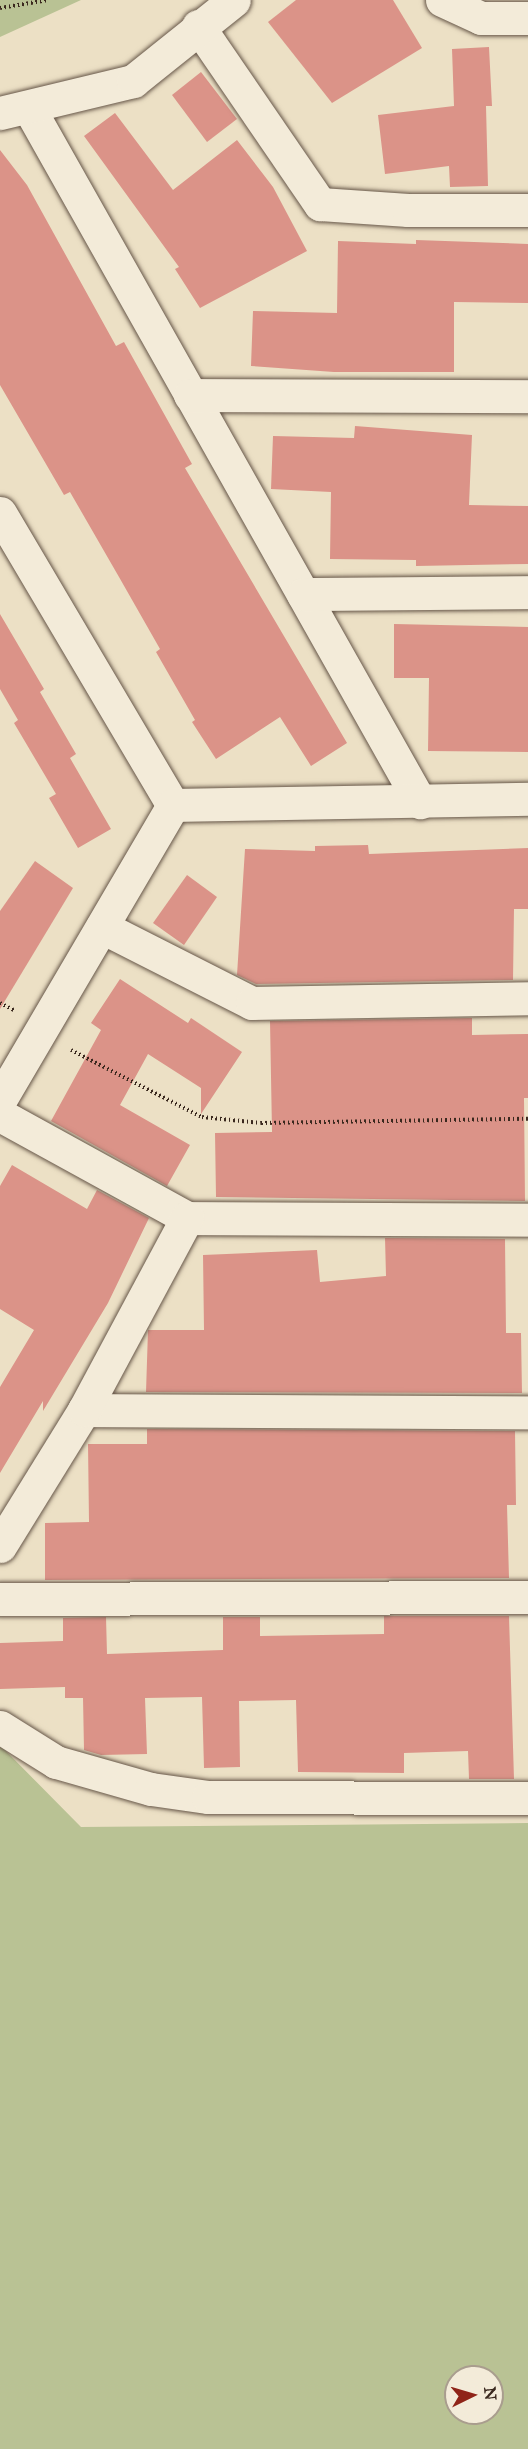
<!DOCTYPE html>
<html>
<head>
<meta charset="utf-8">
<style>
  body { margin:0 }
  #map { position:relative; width:528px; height:2449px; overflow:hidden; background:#ece0c5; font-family:"IM FELL Great Primer",serif }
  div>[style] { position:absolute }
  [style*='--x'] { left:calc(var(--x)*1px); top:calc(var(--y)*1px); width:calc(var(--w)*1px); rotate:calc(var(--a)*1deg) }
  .green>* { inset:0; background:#b9c294 }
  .building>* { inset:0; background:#db9388 }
  .path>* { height:4px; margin-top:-2px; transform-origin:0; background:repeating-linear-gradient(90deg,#3a281e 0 1.5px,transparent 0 4.5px) }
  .roads { filter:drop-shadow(0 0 2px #665648) drop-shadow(0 0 2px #665648) }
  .minor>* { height:33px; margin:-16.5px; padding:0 16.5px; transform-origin:16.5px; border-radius:16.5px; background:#f3ebd9 }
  span { translate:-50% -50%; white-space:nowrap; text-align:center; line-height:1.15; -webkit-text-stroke:6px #f3ebd9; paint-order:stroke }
  .north { position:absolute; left:444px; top:2365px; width:60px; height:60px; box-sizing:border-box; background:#f3ebd9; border:2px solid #a99d8e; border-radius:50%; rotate:85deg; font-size:16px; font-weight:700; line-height:24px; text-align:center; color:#3a281e }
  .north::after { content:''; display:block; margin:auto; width:21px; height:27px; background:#8f2418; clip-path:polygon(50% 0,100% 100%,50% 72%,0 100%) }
</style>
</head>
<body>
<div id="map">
  <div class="green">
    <div style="clip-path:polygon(0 0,81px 0,0 37px)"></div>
    <div style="clip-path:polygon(evenodd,0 1745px,81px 1827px,528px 1823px,528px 2449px,0 2449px,0 1745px,456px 2377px,492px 2377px,492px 2413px,456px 2413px,456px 2377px)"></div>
  </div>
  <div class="building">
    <div style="clip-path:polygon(296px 0,393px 0,422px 48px,332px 103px,268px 22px)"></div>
    <div style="clip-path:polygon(489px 47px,492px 106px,486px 106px,488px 186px,450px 187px,449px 166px,385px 174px,378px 115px,454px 106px,452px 49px)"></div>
    <div style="clip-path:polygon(201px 72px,237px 119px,207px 142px,172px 95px)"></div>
    <div style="clip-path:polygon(115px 113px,173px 190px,237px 140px,273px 187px,307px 251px,200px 308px,175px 269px,179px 267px,84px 136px)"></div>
    <div style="clip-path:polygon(0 150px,27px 185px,116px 346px,124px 342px,192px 464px,185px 468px,347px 743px,311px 766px,280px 717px,216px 759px,192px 722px,195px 720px,156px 652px,160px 649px,119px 577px,70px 492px,64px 495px,0 385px)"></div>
    <div style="clip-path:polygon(416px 240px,528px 244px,528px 303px,454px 302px,454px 372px,334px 372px,251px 366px,253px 311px,337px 313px,338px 241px,416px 244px)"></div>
    <div style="clip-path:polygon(355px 426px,472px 435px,469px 505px,528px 506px,528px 564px,416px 566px,416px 560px,330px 559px,331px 492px,271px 489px,273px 436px,354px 438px)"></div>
    <div style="clip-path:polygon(0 614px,44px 689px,40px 692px,76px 754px,70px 758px,111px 829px,78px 848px,49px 798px,56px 794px,14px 723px,18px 720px,0 689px)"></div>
    <div style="clip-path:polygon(394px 624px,528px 627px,528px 752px,428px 751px,429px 678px,394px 678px)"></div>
    <div style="clip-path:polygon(368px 845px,369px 854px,528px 848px,528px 909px,514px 909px,513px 980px,256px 984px,237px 975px,245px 849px,315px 851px,315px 846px)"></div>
    <div style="clip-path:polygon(35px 861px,73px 888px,0 1009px,0 911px)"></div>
    <div style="clip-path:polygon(187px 875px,217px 897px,184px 945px,153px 923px)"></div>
    <div style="clip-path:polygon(120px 979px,188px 1023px,191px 1018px,242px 1052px,201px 1114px,201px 1088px,148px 1054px,120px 1105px,190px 1145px,167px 1186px,51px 1121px,101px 1030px,91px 1023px)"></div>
    <div style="clip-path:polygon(472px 1018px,472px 1035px,528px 1034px,528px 1098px,524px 1098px,525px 1201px,216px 1197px,215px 1133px,272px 1132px,270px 1021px)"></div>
    <div style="clip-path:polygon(12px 1165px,87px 1209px,97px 1190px,149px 1218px,108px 1303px,43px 1411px,43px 1401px,0 1473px,0 1387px,34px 1330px,0 1309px,0 1186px)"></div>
    <div style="clip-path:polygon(385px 1238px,505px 1239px,506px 1333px,521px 1333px,522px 1393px,146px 1392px,148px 1330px,204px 1330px,203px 1255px,317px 1250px,320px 1282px,386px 1276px)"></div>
    <div style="clip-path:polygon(147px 1429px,515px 1431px,516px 1505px,507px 1505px,509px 1578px,45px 1580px,45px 1523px,89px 1522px,88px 1444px,147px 1444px)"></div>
    <div style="clip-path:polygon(384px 1616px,509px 1616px,514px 1779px,469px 1779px,468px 1751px,404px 1753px,404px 1773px,298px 1772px,296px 1700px,239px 1701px,240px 1767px,204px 1768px,202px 1697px,145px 1698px,147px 1754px,101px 1755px,84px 1750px,83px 1698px,65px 1698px,65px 1687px,0 1689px,0 1643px,63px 1641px,63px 1618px,106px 1617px,107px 1654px,223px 1650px,223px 1617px,260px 1617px,260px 1636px,384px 1634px)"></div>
  </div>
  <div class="path">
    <div style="--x:0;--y:8;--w:49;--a:-9.5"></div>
    <div style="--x:0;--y:1003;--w:16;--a:27"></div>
    <div style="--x:71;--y:1050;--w:147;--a:27.1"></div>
    <div style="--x:202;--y:1117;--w:59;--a:5.8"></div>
    <div style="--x:261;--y:1123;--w:267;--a:-0.9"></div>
  </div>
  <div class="roads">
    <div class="minor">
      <div style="--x:442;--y:0;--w:43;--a:24.8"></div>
      <div style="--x:481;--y:18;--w:47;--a:0"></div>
      <div style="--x:198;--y:26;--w:216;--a:55.6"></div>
      <div style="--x:320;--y:204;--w:88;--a:3.9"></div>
      <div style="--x:408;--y:210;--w:120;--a:0"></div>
      <div style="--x:29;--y:108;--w:797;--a:60.6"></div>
      <div style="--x:0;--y:113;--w:137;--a:-13.5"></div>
      <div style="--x:133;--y:81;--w:129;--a:-38.7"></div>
      <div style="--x:190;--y:395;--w:338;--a:0.2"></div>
      <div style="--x:0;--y:513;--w:339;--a:59.4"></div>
      <div style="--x:303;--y:594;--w:225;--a:-0.5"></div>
      <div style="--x:173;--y:805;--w:355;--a:-1"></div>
      <div style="--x:102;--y:927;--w:168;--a:26.9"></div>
      <div style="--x:252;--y:1003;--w:276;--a:-1"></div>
      <div style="--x:0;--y:1100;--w:342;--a:-59.6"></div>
      <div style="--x:0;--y:1115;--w:213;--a:28.8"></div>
      <div style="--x:187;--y:1218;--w:341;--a:0.3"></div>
      <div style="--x:84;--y:1410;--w:444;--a:0.3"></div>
      <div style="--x:0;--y:1546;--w:160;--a:-58.3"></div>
      <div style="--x:84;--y:1410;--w:218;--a:-61.8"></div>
      <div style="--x:0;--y:1599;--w:528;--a:-0.22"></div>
      <div style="--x:0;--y:1727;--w:66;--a:32"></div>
      <div style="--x:56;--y:1762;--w:99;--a:15.9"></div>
      <div style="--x:151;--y:1789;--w:58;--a:8"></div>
      <div style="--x:208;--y:1797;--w:320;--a:0.2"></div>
    </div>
  </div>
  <div class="north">N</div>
</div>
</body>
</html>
